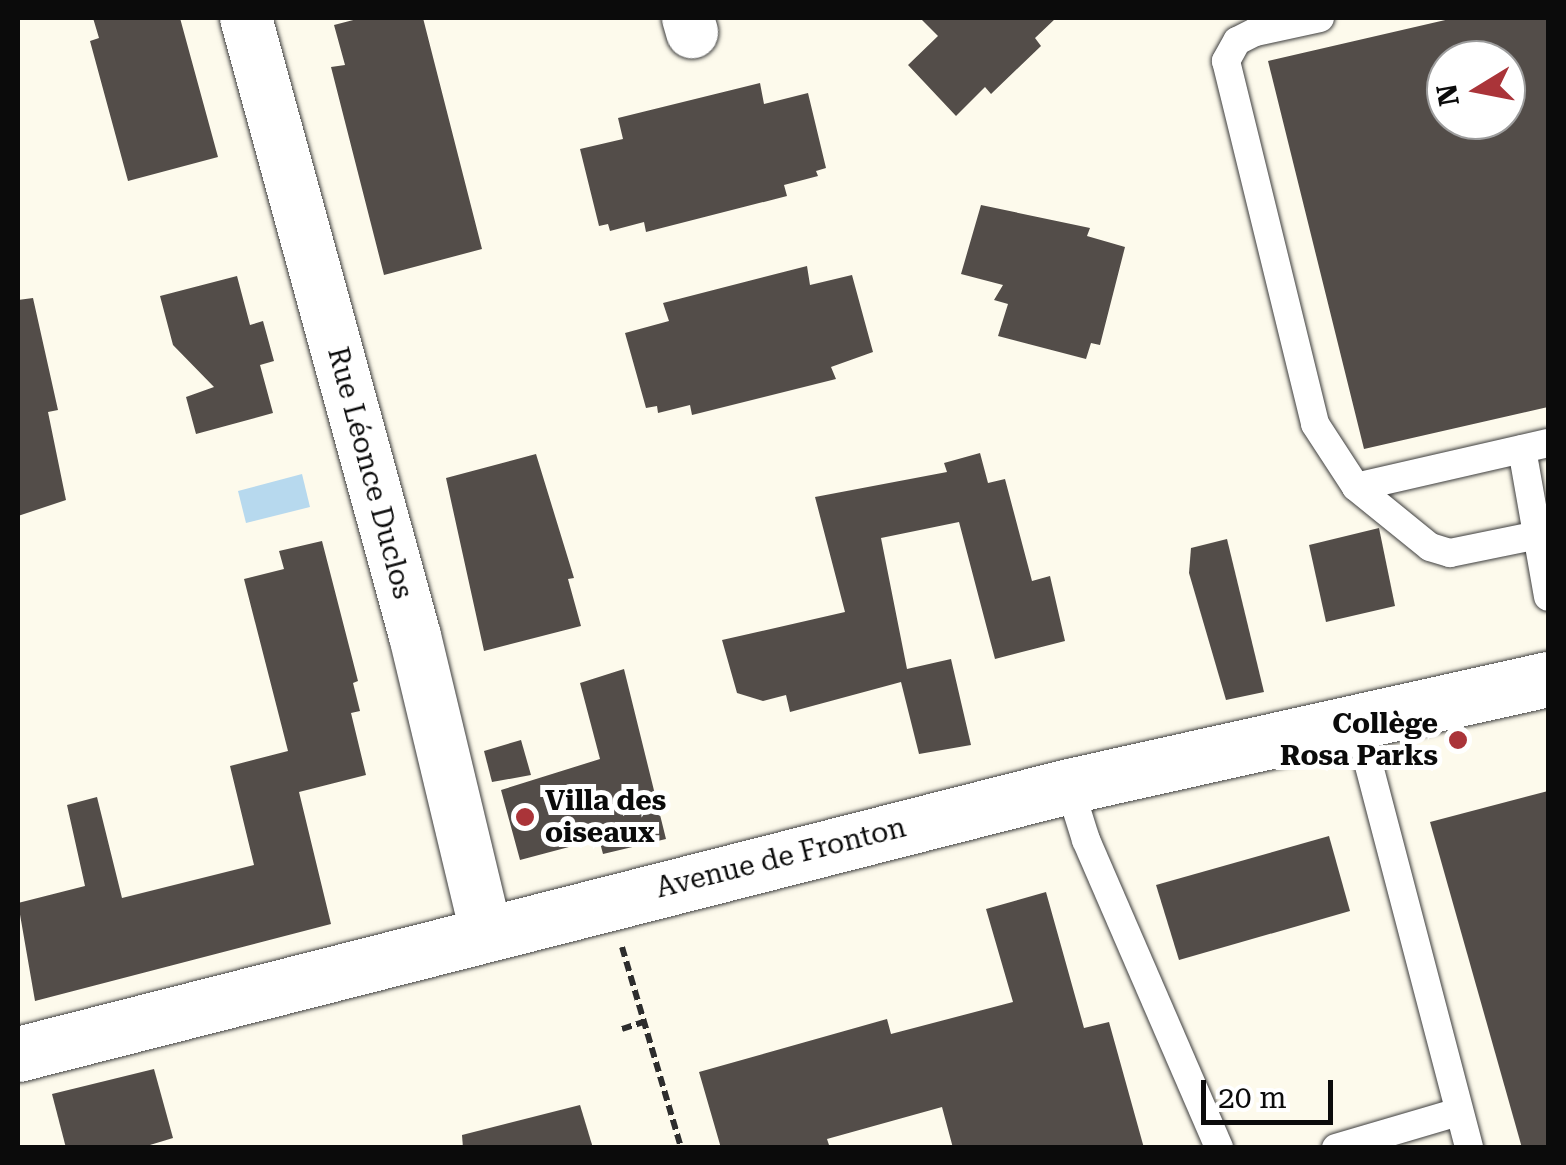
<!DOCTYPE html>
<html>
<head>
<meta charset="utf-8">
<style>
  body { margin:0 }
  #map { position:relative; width:1566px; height:1165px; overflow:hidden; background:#fdfaec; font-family:"Roboto Serif",serif }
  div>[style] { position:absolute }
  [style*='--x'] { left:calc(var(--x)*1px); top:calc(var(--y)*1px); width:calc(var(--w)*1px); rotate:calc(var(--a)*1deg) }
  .water>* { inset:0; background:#b7d9ee }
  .building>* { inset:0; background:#534d49 }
  .path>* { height:6px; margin-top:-3px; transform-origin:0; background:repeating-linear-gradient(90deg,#2d2d2d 0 10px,transparent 0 15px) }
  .roads { filter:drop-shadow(0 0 2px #3e3e3e) drop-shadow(0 0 2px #3e3e3e) }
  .service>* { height:28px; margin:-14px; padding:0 14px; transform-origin:14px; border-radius:14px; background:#fff }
  .minor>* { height:52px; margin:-26px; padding:0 26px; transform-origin:26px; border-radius:26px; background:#fff }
  .tertiary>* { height:55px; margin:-27.5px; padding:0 27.5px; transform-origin:27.5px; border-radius:27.5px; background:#fff }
  .dots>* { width:28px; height:28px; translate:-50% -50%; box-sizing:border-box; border:5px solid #fff; border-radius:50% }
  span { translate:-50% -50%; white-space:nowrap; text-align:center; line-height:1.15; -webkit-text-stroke:10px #fff; paint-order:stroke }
  .street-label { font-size:28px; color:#0b0b0b }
  .poi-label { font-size:28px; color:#0b0b0b; font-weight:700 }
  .right { translate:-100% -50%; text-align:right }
  .left { translate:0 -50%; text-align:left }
  .frame { position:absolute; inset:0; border:20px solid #0b0b0b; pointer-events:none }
  .north { position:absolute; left:1426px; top:40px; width:100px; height:100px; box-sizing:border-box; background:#fff; border:2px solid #9d9d9d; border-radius:50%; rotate:260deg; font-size:28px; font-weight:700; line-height:40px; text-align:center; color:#0b0b0b }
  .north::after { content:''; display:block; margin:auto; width:35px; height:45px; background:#aa3439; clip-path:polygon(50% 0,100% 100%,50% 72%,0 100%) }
  .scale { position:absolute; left:1201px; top:1080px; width:132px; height:45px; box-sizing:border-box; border:5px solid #0b0b0b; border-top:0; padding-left:12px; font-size:30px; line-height:35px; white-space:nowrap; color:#0b0b0b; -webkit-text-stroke:8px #fff; paint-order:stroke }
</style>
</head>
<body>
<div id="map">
  <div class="water">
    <div style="clip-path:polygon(302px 474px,310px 507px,246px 523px,238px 491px)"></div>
  </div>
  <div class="building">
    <div style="clip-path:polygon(93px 18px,180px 18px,218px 157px,128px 181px,90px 41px,99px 38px)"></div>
    <div style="clip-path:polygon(361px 18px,423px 18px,482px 249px,384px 275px,331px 67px,345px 65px,334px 25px)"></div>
    <div style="clip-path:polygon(920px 18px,1056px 18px,1035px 38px,1041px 46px,991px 94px,985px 87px,956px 116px,908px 65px,938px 36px)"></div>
    <div style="clip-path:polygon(evenodd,1454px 18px,1548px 18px,1548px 407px,1364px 449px,1268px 61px,1454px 18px,1446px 60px,1506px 60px,1506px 120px,1446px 120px,1446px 60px)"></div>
    <div style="clip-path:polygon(760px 83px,764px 104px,808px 93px,826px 168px,816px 171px,818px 176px,784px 185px,787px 196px,646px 232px,644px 222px,610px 231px,608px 224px,599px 226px,580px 149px,623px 139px,618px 118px)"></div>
    <div style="clip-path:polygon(981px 205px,1090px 228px,1087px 236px,1125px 247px,1100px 345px,1091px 343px,1086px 359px,998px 336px,1008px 304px,994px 300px,1003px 285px,961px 274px)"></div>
    <div style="clip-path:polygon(807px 266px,810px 285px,852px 275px,873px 352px,831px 367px,836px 379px,692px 415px,690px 405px,658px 413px,657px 406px,646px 408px,625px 333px,669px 321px,663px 303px)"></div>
    <div style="clip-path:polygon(237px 276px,250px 325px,263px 321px,274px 361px,260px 365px,273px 413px,196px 434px,186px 397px,214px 387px,173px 345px,160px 296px)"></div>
    <div style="clip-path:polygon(33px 298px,58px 410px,48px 412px,66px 500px,18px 516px,18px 300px)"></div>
    <div style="clip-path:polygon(980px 453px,988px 483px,1005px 479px,1032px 581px,1050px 576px,1065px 641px,995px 659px,959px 522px,881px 538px,907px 669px,951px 659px,971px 745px,919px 754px,901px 682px,790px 712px,786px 695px,763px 701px,737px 693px,722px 640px,845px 612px,815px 497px,947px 472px,944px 463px)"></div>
    <div style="clip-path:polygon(536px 454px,574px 578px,568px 579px,581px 626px,484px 651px,446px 478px)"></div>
    <div style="clip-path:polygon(1379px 528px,1395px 606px,1326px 622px,1309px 545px)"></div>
    <div style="clip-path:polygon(1227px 539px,1264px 692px,1226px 700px,1189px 573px,1191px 548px)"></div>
    <div style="clip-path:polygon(322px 541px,358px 681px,353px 683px,360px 711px,351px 713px,366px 775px,299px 792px,331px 924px,35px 1001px,18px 903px,85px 886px,67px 805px,97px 797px,122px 898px,254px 865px,230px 766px,288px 751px,244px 579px,284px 569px,279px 551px)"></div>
    <div style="clip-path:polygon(624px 669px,666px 839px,603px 854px,599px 839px,520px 860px,501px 790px,600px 759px,580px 683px)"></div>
    <div style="clip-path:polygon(521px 740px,531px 775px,492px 782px,484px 751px)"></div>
    <div style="clip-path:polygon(1548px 791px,1548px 1148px,1522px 1148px,1430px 822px)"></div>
    <div style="clip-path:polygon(1329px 836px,1350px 911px,1179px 960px,1156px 885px)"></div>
    <div style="clip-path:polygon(1046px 892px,1084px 1028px,1109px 1022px,1144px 1148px,953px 1148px,942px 1107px,827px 1139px,830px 1148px,721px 1148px,699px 1072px,887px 1019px,891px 1034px,1013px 1002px,986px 909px)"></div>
    <div style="clip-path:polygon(154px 1069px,173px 1138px,140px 1148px,66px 1148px,52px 1094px)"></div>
    <div style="clip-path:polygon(580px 1105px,593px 1148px,463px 1148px,462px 1135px)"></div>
  </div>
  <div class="path">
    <div style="--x:622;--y:947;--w:209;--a:73.6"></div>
    <div style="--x:622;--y:1029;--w:22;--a:-18"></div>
  </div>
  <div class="roads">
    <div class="service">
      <div style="--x:1320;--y:18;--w:66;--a:167.8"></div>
      <div style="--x:1255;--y:32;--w:20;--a:153"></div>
      <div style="--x:1237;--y:41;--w:23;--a:119"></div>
      <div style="--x:1226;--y:61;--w:374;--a:76.2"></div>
      <div style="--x:1315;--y:424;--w:75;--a:56.9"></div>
      <div style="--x:1356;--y:487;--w:95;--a:39"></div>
      <div style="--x:1430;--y:547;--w:21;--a:17"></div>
      <div style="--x:1450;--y:553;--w:100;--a:-11.5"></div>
      <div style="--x:1522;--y:449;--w:150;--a:80"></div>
      <div style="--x:1356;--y:487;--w:197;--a:-12.9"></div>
      <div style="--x:1357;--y:720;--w:442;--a:75.3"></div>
      <div style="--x:1069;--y:786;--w:57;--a:72.5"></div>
      <div style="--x:1086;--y:840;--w:335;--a:66.6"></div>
      <div style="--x:1336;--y:1148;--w:127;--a:-16.4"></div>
    </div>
    <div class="minor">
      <div style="--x:246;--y:18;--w:641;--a:74.71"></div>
      <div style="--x:415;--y:636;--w:303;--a:76.5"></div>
      <div style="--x:688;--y:18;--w:15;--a:74"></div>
    </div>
    <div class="tertiary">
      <div style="--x:18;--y:1054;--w:1085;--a:-14.31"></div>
      <div style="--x:1069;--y:786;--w:491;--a:-12.6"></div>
    </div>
  </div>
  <div class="dots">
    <div style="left:1458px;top:740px;background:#aa3439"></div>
    <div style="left:525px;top:817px;background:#aa3439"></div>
  </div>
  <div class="street-label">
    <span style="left:370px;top:473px;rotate:75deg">Rue Léonce Duclos</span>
    <span style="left:781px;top:858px;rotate:-14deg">Avenue de Fronton</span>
  </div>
  <div class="poi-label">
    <span class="right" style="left:1438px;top:740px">Collège<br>Rosa Parks</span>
    <span class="left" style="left:545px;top:817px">Villa des<br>oiseaux</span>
  </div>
  <div class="frame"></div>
  <div class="north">N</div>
  <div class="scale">20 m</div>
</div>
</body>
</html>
